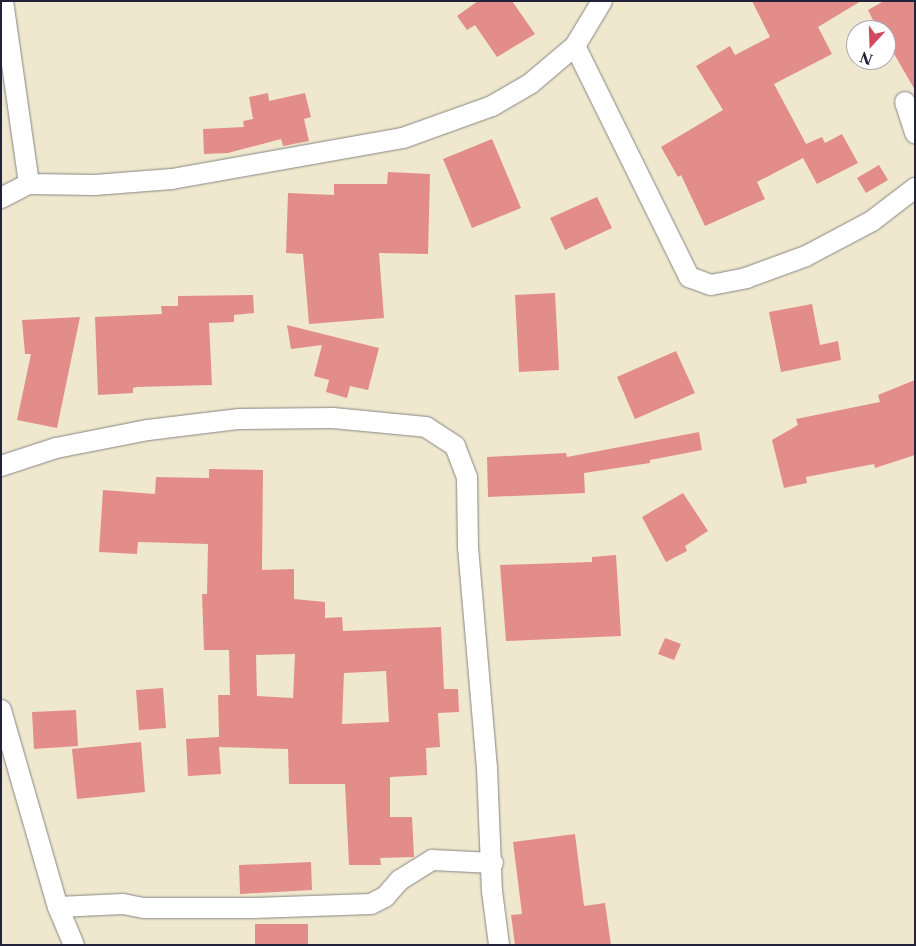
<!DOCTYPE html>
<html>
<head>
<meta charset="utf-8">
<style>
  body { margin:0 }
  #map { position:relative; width:916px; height:946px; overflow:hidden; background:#efe8ce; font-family:"Libre Caslon Text",serif }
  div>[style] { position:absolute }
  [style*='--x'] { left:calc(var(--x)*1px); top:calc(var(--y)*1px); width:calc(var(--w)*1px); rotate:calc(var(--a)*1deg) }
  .building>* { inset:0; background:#e38d8b }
  .roads { filter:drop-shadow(0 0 1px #888584) drop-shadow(0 0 1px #888584) }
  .street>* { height:20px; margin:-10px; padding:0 10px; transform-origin:10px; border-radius:10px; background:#fff }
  span { translate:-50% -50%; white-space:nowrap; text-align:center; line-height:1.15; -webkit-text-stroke:4px #fff; paint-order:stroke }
  .frame { position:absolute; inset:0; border:2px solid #22223b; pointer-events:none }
  .north { position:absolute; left:846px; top:20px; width:50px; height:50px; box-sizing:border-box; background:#fff; border:1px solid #a7a7b1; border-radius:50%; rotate:200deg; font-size:14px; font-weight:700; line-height:20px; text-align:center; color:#22223b }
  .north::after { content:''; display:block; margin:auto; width:18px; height:22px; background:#d1495b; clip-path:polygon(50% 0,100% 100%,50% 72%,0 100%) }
</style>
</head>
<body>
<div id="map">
  <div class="building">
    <div style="clip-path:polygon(478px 1px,512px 1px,535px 34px,497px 57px,475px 25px,467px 30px,457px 16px)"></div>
    <div style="clip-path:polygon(752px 1px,861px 1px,818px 27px,832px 54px,774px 84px,806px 144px,822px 137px,825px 143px,842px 134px,858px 163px,817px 184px,803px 158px,757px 182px,765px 199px,705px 226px,681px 175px,678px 177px,661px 147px,723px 110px,696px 66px,730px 46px,735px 55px,770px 37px)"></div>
    <div style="clip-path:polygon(884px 1px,915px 1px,915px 90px,886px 40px,886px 30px,878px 30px,868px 10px)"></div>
    <div style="clip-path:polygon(268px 93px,269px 101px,305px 93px,311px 117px,304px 119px,309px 141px,283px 146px,281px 139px,228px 153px,204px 154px,203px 129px,244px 127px,243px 121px,253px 119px,249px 97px)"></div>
    <div style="clip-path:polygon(492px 139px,521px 208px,472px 228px,443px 159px)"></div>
    <div style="clip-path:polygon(879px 165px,888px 180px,866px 193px,857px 178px)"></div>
    <div style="clip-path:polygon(388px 172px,430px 174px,428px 254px,379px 253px,384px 318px,309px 324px,303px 254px,286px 253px,288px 193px,334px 195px,334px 184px,387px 184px)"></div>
    <div style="clip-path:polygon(597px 197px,612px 228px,565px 250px,550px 218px)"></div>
    <div style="clip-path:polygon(555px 293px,559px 370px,519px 372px,515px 295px)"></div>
    <div style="clip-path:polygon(253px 295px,254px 313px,234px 315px,234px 322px,209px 323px,212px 385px,137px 387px,133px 388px,133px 393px,98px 395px,95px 317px,162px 314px,161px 306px,178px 306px,178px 296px)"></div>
    <div style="clip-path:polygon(812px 304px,820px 345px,838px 341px,841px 360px,781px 372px,769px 312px)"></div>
    <div style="clip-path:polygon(80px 317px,57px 428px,17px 420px,31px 354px,25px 354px,22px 320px)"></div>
    <div style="clip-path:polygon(287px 325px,379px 348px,368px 390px,350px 386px,347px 398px,326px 392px,329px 380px,314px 376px,322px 345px,291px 349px)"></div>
    <div style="clip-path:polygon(676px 351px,695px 393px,635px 419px,617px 377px)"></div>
    <div style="clip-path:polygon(915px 380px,915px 455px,875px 468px,874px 464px,806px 477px,807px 483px,784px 488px,772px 440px,798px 425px,796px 419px,880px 402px,878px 395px)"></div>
    <div style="clip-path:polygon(699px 432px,702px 450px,650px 460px,650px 463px,584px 473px,585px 493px,488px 497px,487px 457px,566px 453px,567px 457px)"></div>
    <div style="clip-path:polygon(evenodd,209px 469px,263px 470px,262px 570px,294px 569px,294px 599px,325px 602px,325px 618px,342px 617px,343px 631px,441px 627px,444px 689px,458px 689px,459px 712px,438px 713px,440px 747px,426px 748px,427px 775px,390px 777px,390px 817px,412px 817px,414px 857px,380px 858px,381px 865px,349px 865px,345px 784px,289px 784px,288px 749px,219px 747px,221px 774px,188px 776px,186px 739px,219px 737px,218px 695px,230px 695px,229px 650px,204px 650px,202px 594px,207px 594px,208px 544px,138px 542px,137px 554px,99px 552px,103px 490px,155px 494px,156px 477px,209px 478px,209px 469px,295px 654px,293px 698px,257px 696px,256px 655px,295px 654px,209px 469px,386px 671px,389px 722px,342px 724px,344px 673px,386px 671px)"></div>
    <div style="clip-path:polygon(683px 493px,708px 531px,685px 546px,687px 551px,666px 562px,642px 517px)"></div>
    <div style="clip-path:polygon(616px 555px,621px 636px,506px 641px,500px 565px,592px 562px,592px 557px)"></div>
    <div style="clip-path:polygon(665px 638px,681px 644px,674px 660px,658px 654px)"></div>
    <div style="clip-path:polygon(163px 688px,166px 728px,139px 730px,136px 690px)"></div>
    <div style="clip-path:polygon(76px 710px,78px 746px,34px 749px,32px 712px)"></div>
    <div style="clip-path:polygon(141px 742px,145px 792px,77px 799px,72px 749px)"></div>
    <div style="clip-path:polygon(575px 834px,584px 906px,605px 903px,611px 945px,515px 945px,511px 915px,522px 914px,513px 842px)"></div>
    <div style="clip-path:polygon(311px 862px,312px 890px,240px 894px,239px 865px)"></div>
    <div style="clip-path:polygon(255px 924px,308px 924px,308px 945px,255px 945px)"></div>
  </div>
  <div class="roads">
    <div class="street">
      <div style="--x:3;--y:1;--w:185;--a:81.9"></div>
      <div style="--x:575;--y:46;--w:258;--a:63.7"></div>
      <div style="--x:689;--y:277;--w:23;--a:20"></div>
      <div style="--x:711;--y:285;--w:36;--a:-11"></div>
      <div style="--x:746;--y:278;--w:64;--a:-20.1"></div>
      <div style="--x:806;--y:256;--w:75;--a:-27.9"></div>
      <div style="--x:872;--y:221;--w:54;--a:-37.5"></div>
      <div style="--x:905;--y:102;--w:33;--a:72"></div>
      <div style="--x:1;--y:198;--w:31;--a:-27"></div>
      <div style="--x:29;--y:184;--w:66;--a:0.9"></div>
      <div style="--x:95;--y:185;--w:77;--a:-4.5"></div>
      <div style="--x:172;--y:179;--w:235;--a:-10.1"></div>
      <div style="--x:403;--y:138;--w:95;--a:-19.8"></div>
      <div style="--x:492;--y:106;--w:44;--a:-30.1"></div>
      <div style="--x:530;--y:84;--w:59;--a:-40.2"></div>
      <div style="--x:575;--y:46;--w:52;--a:-59"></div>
      <div style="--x:1;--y:466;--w:58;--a:-18.1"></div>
      <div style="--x:56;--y:448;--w:94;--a:-11.1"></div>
      <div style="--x:148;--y:430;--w:92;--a:-6.9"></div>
      <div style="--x:239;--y:419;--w:94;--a:-0.6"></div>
      <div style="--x:333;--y:418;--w:93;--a:5.5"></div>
      <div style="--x:426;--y:427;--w:35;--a:33"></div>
      <div style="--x:455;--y:446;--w:33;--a:69"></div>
      <div style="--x:467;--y:477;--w:70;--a:89.2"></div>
      <div style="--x:468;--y:547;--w:222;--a:85.1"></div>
      <div style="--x:487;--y:768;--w:123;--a:87.7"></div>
      <div style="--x:492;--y:891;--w:54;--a:82.6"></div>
      <div style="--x:1;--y:710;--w:205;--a:73.9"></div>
      <div style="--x:58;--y:907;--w:41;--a:67.2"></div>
      <div style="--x:58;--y:907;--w:65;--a:-2.6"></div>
      <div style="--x:123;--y:904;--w:21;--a:11"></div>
      <div style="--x:144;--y:908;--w:110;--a:0"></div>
      <div style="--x:254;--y:908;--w:117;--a:-2"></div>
      <div style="--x:371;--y:904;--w:16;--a:-27"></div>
      <div style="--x:385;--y:897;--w:23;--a:-49"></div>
      <div style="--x:400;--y:880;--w:38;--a:-32"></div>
      <div style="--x:432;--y:860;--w:61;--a:2.8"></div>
    </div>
  </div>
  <div class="frame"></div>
  <div class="north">N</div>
</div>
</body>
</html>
